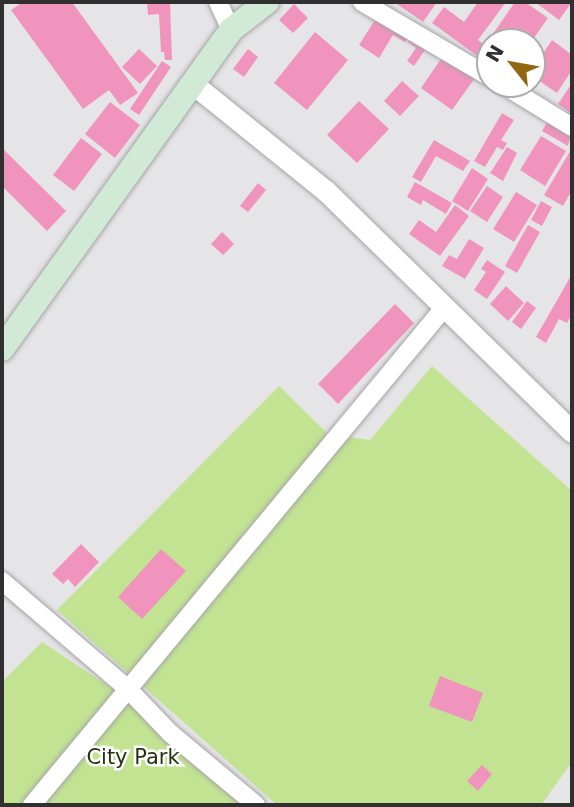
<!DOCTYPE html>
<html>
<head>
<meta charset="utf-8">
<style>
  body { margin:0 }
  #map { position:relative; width:574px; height:807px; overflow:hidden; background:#e5e5e7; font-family:"DejaVu Sans",sans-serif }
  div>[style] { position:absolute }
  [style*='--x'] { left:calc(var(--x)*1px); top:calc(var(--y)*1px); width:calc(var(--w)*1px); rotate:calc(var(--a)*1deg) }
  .green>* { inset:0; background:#c1e392 }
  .building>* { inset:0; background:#f094be }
  .roads { filter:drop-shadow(0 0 2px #a5a5a7) drop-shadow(0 0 2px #a5a5a7) }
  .minor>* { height:18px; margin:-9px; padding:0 9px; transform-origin:9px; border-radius:9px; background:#fff }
  .tertiary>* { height:21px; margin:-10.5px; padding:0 10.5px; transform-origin:10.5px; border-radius:10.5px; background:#fff }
  .secondary>* { height:24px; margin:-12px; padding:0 12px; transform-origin:12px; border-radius:12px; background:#d1ead5 }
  span { translate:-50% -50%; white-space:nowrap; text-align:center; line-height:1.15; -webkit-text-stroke:5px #fff; paint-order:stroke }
  .park-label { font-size:21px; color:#273511 }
  .frame { position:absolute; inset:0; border:4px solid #303031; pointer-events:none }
  .north { position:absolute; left:476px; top:28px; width:70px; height:70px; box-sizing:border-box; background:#fff; border:2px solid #acacad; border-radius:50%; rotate:301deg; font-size:19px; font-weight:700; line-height:28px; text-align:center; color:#303031 }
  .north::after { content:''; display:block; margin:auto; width:24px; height:32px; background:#936612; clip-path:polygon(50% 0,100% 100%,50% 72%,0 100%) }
</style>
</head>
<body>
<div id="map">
  <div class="green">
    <div style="clip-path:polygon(432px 366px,572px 491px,572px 762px,541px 805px,277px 805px,57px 610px,279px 386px,328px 434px,370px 440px)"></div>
    <div style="clip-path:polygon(42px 642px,116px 691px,20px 805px,2px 805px,2px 682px)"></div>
    <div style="clip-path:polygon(128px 689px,262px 805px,28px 805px)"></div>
  </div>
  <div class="building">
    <div style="clip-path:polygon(23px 2px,72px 2px,138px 93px,120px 105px,109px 90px,83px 109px,11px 10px)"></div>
    <div style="clip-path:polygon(147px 2px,170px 2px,172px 60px,165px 60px,164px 52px,161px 52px,159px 14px,148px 15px)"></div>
    <div style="clip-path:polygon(394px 2px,437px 2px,423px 22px)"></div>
    <div style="clip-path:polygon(478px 2px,506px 2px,478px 40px,490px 49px,483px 60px,432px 23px,444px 7px,464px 22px)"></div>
    <div style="clip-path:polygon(515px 2px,525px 2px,548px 18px,531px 42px,496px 42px,490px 38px)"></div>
    <div style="clip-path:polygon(535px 2px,572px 2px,559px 20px)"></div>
    <div style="clip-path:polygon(294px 4px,308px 18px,293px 33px,279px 20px)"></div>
    <div style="clip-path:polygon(378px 15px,410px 35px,405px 42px,393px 35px,379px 58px,359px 45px)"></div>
    <div style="clip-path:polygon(315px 32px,348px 60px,307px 110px,274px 83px)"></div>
    <div style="clip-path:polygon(412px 37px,427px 47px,414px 66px,407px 61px,416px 48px,408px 42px)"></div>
    <div style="clip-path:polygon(552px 40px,572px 55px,572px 70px,557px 93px,532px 76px,532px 70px)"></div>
    <div style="clip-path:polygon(139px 49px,157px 66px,140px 84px,122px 67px)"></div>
    <div style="clip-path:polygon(248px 49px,258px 57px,244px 77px,233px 69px)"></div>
    <div style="clip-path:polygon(443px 56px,475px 78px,452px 110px,421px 88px)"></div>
    <div style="clip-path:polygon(162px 61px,171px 67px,139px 115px,130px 109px)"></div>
    <div style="clip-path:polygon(402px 81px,419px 96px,400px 116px,384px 101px)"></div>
    <div style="clip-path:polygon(570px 86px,572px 88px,572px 114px,558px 104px)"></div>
    <div style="clip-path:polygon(359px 101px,389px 129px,357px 163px,327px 135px)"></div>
    <div style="clip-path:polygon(110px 102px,140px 125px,115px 158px,85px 134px)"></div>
    <div style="clip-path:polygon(502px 113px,514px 120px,501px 140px,507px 143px,503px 150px,497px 147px,485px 167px,474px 161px)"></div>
    <div style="clip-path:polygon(549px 119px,572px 132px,568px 146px,542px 131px)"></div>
    <div style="clip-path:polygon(541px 136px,566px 151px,545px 186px,520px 170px)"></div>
    <div style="clip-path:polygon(81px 138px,102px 154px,74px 191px,53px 175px)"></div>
    <div style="clip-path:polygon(434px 140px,470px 161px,463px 171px,436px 156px,421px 182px,412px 177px)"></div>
    <div style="clip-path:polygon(507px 147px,517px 153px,503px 181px,490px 173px)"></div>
    <div style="clip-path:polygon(2px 148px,66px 211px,47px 231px,2px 186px)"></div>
    <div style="clip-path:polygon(572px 148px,572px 190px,563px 206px,544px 195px)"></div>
    <div style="clip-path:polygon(472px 168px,488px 179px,468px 211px,452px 201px)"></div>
    <div style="clip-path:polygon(415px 182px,452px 203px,446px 214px,423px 200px,421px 205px,407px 197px)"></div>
    <div style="clip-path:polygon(258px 183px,266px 190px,248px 212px,240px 206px)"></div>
    <div style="clip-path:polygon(487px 186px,503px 197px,487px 222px,470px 211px)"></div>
    <div style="clip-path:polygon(516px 192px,537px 205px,514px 242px,493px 229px)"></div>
    <div style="clip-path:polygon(541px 201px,552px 207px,542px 226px,531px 220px)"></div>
    <div style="clip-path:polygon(455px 205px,469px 216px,440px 256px,409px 234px,419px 220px,436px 232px)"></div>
    <div style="clip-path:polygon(528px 225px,540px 232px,517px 273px,505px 266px)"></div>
    <div style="clip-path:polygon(222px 232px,234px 244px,223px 255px,211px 244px)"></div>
    <div style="clip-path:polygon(469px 239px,484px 248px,465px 279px,442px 266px,449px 255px,457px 259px)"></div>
    <div style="clip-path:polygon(487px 260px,505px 272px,487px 299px,474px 290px,486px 272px,481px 269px)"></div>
    <div style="clip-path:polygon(572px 274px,572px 314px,567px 323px,559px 319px,546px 343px,536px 337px)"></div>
    <div style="clip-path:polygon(506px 286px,524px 303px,508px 321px,490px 304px)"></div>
    <div style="clip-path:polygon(527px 301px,536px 308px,521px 329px,512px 322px)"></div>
    <div style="clip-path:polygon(395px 304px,414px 323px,338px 404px,318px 384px)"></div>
    <div style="clip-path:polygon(81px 544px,99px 562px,75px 587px,68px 579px,63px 584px,52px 574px)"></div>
    <div style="clip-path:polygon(161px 549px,186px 571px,142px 619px,118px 597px)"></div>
    <div style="clip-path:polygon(440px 676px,483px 693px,472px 722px,429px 706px)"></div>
    <div style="clip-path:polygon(482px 765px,492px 774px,478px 791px,467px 781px)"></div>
  </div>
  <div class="roads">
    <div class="minor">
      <div style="--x:218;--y:2;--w:31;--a:65"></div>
      <div style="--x:362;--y:2;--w:148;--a:30.4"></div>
      <div style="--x:502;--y:84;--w:82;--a:31.6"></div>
      <div style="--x:2;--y:581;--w:166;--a:40.6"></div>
      <div style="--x:128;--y:689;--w:61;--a:46.3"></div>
      <div style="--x:170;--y:733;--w:112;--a:39.9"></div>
      <div style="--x:32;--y:805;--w:644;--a:-50.35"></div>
    </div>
    <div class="tertiary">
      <div style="--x:192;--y:83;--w:172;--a:38.9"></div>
      <div style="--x:326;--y:191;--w:344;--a:44.4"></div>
    </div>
    <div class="secondary">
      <div style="--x:2;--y:349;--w:393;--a:-54.3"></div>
      <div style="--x:231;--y:30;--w:46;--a:-37.9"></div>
    </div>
  </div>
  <div class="park-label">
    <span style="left:133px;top:757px">City Park</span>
  </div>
  <div class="frame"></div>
  <div class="north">N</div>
</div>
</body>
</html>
